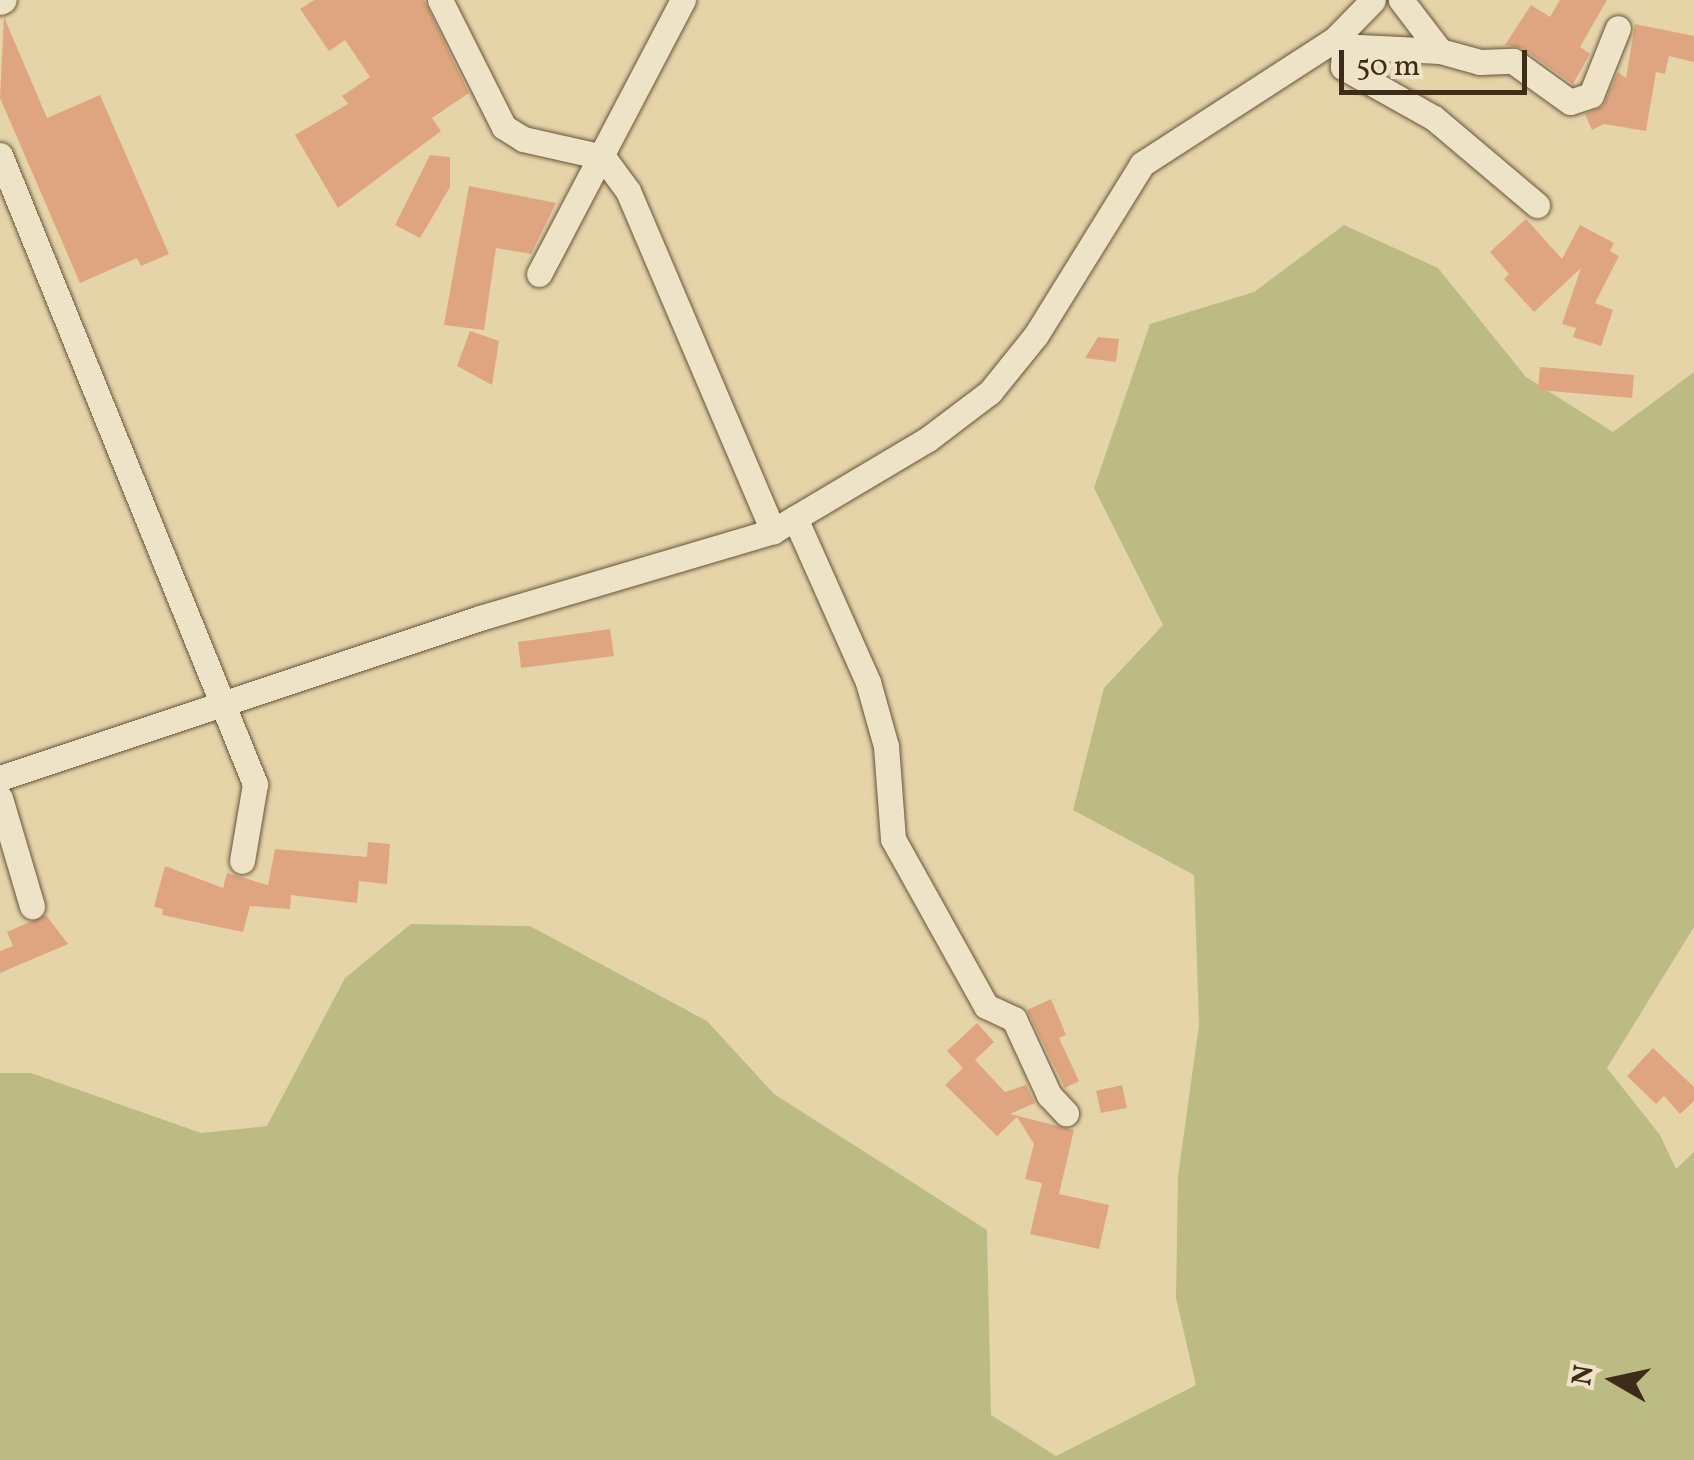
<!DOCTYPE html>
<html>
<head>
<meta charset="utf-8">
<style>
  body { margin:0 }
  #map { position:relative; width:1694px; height:1460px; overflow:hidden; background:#e6d4a9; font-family:Vollkorn,serif }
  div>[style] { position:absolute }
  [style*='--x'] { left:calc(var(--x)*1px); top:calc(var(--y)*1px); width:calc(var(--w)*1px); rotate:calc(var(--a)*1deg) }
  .green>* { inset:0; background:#bcbb84 }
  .building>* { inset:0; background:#dfa580 }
  .roads { filter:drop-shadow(0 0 2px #66563c) drop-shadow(0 0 2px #66563c) }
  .minor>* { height:25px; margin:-12.5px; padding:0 12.5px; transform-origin:12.5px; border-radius:12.5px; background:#efe3c7 }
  span { translate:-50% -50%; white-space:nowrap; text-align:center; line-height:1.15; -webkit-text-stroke:10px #efe3c7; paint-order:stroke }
  .north { position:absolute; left:1564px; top:1330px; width:100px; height:100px; -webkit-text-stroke:8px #efe3c7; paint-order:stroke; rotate:279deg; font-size:28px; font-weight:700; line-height:40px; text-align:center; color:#3c2c18 }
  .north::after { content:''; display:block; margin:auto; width:35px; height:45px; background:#3c2c18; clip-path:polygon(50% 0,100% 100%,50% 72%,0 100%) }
  .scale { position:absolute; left:1339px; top:50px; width:188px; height:45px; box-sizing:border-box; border:5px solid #3c2c18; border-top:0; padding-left:12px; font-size:30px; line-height:35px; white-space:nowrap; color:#3c2c18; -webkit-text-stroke:8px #efe3c7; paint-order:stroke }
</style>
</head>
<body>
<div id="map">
  <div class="green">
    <div style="clip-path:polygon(1344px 225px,1438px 268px,1526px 377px,1613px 432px,1694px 372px,1694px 927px,1607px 1068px,1660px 1135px,1676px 1169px,1694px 1152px,1694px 1460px,0 1460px,0 1073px,31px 1073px,201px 1133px,267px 1126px,345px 978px,411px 924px,530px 926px,707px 1021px,774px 1094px,987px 1230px,991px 1415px,1056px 1456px,1196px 1385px,1176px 1298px,1178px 1176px,1199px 1025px,1194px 875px,1073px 810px,1104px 688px,1163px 625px,1094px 488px,1150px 324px,1254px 292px)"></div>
  </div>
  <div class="building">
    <div style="clip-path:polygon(314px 0,424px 0,469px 93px,432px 118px,441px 131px,338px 208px,295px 135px,348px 104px,342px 96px,370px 77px,345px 40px,329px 51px,300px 9px)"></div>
    <div style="clip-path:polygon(1560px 0,1607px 0,1580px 47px,1590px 54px,1573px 84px,1522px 48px,1505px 45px,1531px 5px,1550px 17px)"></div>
    <div style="clip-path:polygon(4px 17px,47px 118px,100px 95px,169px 254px,141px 266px,137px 258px,80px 283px,0 98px)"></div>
    <div style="clip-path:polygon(1635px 24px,1694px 36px,1694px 62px,1669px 56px,1665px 74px,1656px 72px,1646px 131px,1604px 124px,1592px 130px,1585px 114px,1603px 106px,1618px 72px,1626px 78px)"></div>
    <div style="clip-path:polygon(430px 155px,450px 157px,450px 187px,420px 238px,395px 225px)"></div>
    <div style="clip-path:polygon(469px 186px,556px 203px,531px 254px,496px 248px,484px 330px,444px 325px)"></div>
    <div style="clip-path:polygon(1526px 219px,1562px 259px,1580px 225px,1614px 243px,1610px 251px,1619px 256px,1595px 303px,1613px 310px,1601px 346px,1573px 337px,1576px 328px,1562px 324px,1581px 268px,1534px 312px,1504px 279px,1509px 274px,1490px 252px)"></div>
    <div style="clip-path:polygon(470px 331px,499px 341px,492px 385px,457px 366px)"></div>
    <div style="clip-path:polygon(1098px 337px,1119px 339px,1116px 362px,1085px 358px)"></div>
    <div style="clip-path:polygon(1540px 367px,1634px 375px,1632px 398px,1538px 390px)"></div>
    <div style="clip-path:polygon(610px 629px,614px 656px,521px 668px,518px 642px)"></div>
    <div style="clip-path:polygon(368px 842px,390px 844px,387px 884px,359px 881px,357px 903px,291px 895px,290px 909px,250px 906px,243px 932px,162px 915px,163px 909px,154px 907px,165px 866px,223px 888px,227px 873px,268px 885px,275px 849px,367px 857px)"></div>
    <div style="clip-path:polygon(46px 915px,68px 944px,0 973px,0 951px,13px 946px,7px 932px)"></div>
    <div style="clip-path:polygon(1051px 999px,1066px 1035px,1059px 1038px,1079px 1081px,1065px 1088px,1027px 1010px)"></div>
    <div style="clip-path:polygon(977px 1023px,994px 1042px,975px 1060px,1005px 1092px,1026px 1085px,1035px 1103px,1010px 1114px,1074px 1130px,1059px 1194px,1109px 1205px,1099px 1249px,1030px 1234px,1042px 1183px,1025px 1179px,1034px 1144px,1017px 1117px,997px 1136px,945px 1085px,963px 1068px,947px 1051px)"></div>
    <div style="clip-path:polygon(1653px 1048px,1694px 1087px,1694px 1101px,1680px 1114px,1664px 1096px,1656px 1104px,1627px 1076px)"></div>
    <div style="clip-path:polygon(1122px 1085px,1127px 1108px,1101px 1113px,1096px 1091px)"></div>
  </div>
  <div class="roads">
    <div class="minor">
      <div style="--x:440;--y:0;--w:142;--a:63.3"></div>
      <div style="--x:504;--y:127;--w:22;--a:32"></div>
      <div style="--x:523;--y:139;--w:82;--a:12.7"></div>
      <div style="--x:603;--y:157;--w:42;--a:53.7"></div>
      <div style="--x:628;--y:191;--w:370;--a:66.9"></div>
      <div style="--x:1401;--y:0;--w:64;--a:52.6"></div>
      <div style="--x:1440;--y:51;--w:41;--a:15.4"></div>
      <div style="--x:1480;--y:62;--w:33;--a:-2"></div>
      <div style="--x:1513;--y:61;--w:70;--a:35.7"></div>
      <div style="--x:1570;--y:102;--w:22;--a:-18"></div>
      <div style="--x:1591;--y:95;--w:72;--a:-68.1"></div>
      <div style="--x:0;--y:2;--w:4;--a:-27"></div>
      <div style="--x:1440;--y:51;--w:82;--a:-177.2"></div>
      <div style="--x:1358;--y:47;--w:15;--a:160"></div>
      <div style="--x:1344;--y:52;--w:15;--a:94"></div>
      <div style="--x:1343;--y:67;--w:104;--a:29.3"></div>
      <div style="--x:1434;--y:118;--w:135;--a:40.2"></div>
      <div style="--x:0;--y:155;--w:679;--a:67.93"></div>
      <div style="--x:255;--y:784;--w:78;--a:99.6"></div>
      <div style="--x:539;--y:274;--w:310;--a:-62.3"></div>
      <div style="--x:795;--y:518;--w:180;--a:66"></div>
      <div style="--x:868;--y:682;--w:66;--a:74.3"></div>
      <div style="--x:886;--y:746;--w:93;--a:85.7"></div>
      <div style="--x:893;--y:839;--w:191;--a:60.9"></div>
      <div style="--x:986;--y:1006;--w:31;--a:25"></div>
      <div style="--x:1014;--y:1019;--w:84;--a:65.3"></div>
      <div style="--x:1049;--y:1095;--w:25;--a:47"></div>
      <div style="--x:0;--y:778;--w:506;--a:-18.43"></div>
      <div style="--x:480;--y:618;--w:306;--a:-16.5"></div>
      <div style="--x:773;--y:531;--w:180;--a:-30.7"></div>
      <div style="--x:928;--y:439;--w:78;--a:-37.2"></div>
      <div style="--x:990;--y:392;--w:73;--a:-51.1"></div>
      <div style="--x:1036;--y:335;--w:201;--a:-58.2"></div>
      <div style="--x:1142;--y:164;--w:230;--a:-32.9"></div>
      <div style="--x:1335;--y:39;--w:54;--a:-45.7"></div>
      <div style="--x:0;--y:798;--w:113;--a:73.5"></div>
    </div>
  </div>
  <div class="north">N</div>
  <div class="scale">50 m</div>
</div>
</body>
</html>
